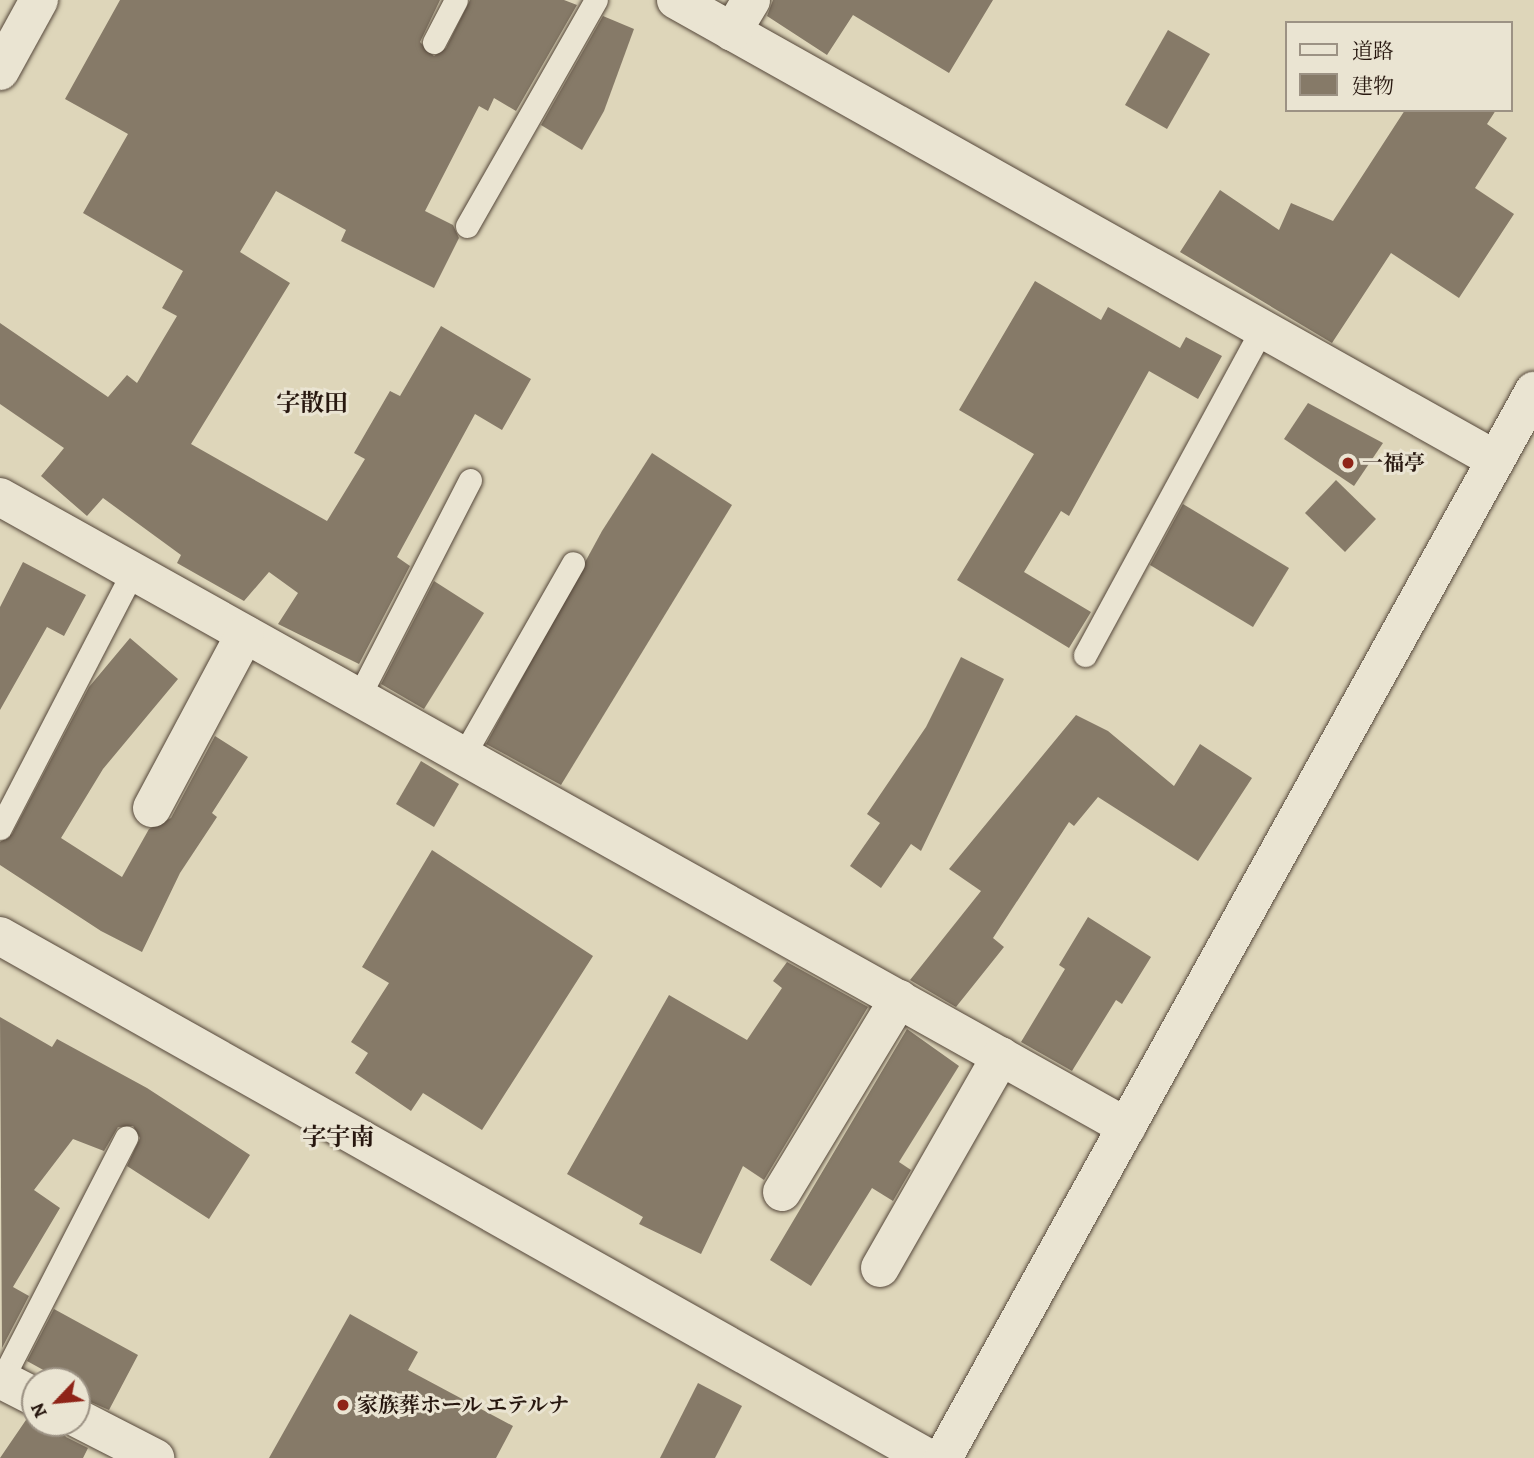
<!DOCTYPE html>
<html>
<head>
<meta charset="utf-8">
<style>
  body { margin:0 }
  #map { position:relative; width:1534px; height:1458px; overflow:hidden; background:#ded6ba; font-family:Alegreya,"Noto Serif JP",serif }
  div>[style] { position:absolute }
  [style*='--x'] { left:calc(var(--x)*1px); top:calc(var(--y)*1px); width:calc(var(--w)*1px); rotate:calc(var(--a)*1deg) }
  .building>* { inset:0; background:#867a68 }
  .roads { filter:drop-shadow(0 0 2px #55473a) drop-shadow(0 0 2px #55473a) }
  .lane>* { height:23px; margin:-11.5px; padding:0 11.5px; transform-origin:11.5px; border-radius:11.5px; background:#eae4d2 }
  .street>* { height:38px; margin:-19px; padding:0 19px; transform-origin:19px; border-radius:19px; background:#eae4d2 }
  .secondary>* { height:38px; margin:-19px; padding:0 19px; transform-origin:19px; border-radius:19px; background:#eae4d2 }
  .dots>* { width:19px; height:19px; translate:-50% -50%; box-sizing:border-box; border:4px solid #eae4d2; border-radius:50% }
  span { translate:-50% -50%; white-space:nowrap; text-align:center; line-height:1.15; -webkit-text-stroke:6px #eae4d2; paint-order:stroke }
  .poi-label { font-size:21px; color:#27170f; font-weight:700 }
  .left { translate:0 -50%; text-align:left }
  .quarter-label { font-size:24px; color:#27170f; font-weight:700 }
  .legend { position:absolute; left:1285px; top:21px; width:228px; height:91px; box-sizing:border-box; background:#eae4d2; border:2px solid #9c9284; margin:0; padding:9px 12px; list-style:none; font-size:21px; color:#27170f }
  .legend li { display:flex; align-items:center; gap:14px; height:35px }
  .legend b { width:35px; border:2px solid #9c9284 }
  .north { position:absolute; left:21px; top:1367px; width:70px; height:70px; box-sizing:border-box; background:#eae4d2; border:2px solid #9c9284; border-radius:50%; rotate:244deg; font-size:19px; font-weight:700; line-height:28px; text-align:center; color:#27170f }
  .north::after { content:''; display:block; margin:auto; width:24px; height:32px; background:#8f2418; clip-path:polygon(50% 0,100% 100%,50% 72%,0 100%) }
</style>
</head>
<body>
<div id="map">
  <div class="building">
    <div style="clip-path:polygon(120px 0,440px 0,420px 42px,434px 56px,446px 48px,470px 0,564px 0,577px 5px,516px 111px,494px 98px,488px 111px,479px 106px,425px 211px,453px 225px,459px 238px,434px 288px,341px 241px,346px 230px,276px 191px,240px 252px,290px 283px,191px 444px,327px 521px,365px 459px,354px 453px,390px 391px,400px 396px,441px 326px,531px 379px,502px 430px,475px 414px,397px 557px,410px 566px,359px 664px,278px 624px,298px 593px,269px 572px,244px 601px,177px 563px,181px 555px,103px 498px,87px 516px,41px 476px,64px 448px,0 404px,0 323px,108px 397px,127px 375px,137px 383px,177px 316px,162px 308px,183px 271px,83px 213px,128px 134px,65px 99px)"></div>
    <div style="clip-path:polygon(773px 0,993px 0,949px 73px,853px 15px,827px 55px,767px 16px)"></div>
    <div style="clip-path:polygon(603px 16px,634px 29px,604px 111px,582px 150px,541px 125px)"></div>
    <div style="clip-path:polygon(1168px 30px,1210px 54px,1167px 129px,1125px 105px)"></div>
    <div style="clip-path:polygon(1405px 110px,1496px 110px,1487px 124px,1507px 138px,1475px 188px,1514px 214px,1459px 298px,1391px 253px,1332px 343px,1180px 252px,1220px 190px,1279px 230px,1291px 203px,1333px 221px)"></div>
    <div style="clip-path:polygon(1035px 281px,1101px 320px,1108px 307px,1180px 348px,1186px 337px,1222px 356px,1198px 399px,1149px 371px,1069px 516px,1061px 511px,1024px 572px,1091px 612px,1069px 648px,957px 580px,1034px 454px,959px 410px)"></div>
    <div style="clip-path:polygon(1308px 403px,1383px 443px,1354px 486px,1284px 439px)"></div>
    <div style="clip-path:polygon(652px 453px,732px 505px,561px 785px,486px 744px,602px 531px)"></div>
    <div style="clip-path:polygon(1336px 480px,1376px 519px,1345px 552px,1305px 513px)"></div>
    <div style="clip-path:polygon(1183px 504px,1289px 568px,1253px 627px,1150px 565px)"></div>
    <div style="clip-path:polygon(23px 562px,86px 595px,64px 636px,47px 627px,0 710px,0 607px)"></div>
    <div style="clip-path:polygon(434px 581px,484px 613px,424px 709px,381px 684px)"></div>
    <div style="clip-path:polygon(130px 638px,178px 679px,103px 769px,61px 838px,122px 877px,149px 829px,171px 818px,215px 736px,248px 757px,212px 813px,217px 817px,180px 873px,142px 952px,101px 931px,0 865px,0 842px,12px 834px,89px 687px)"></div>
    <div style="clip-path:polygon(961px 657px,1004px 679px,921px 851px,911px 844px,881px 888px,850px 866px,880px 823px,867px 814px,926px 727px)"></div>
    <div style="clip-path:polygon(1076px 715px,1108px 731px,1174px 786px,1200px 744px,1252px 778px,1198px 861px,1098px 797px,1074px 826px,1069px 822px,993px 938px,1004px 947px,956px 1007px,910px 980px,981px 891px,949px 869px)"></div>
    <div style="clip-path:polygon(421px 761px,459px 784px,434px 827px,396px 804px)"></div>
    <div style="clip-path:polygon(432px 850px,593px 956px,482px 1130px,423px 1093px,411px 1111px,355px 1073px,368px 1053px,351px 1042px,389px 983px,362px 967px)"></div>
    <div style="clip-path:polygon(1088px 917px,1151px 957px,1122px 1004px,1116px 1000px,1072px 1071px,1021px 1042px,1065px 969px,1059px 965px)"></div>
    <div style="clip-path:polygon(787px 962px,868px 1007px,764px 1180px,743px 1166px,701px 1254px,639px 1224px,643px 1217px,567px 1174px,669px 995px,747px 1040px,782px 988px,773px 981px)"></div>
    <div style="clip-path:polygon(0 1017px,52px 1047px,57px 1039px,147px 1088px,250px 1155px,209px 1219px,127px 1166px,140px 1138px,133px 1126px,118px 1127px,104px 1151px,73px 1139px,34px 1190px,60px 1208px,13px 1287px,29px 1296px,2px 1348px)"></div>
    <div style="clip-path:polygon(907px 1029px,959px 1066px,899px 1162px,911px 1170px,893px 1201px,872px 1188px,811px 1286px,770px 1260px)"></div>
    <div style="clip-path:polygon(54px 1309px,138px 1355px,109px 1410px,77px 1396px,77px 1381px,53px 1381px,56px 1377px,27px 1361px)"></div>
    <div style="clip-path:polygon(350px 1314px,418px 1352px,408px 1370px,513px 1426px,496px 1458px,269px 1458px)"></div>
    <div style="clip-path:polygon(698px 1383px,742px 1406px,715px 1458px,660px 1458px)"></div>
    <div style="clip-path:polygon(28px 1417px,35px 1423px,56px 1423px,66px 1437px,88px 1448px,83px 1458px,0 1458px)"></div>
  </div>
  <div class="roads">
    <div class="lane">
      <div style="--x:434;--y:42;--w:47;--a:-62.4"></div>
      <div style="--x:467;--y:226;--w:260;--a:-60.3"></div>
      <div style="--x:1085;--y:655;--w:371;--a:-61.5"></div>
      <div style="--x:358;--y:698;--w:245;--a:-62.8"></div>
      <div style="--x:463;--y:756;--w:222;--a:-60.3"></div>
      <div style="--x:0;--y:828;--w:289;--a:-62.6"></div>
      <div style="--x:0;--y:1383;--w:276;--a:-62.8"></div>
    </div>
    <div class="street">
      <div style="--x:676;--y:0;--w:940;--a:29.29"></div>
      <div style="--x:732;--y:32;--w:37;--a:-59"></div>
      <div style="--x:0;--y:497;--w:1291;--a:29.21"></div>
      <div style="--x:152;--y:808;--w:197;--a:-61.9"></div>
      <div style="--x:782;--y:1192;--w:226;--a:-58.8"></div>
      <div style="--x:880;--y:1268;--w:244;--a:-60.3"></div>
      <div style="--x:0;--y:1379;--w:39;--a:27"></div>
      <div style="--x:77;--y:1418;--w:88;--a:27.1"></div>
    </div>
    <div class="secondary">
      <div style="--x:0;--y:71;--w:81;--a:-61.2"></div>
      <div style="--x:0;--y:936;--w:1065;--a:29.36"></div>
      <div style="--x:943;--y:1458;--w:1220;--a:-61.02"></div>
    </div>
  </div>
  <div class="dots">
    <div style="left:1348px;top:463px;background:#8f2418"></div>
    <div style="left:343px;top:1405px;background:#8f2418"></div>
  </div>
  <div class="poi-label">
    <span class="left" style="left:1362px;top:463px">一福亭</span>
    <span class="left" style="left:357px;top:1405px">家族葬ホール エテルナ</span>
  </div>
  <div class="quarter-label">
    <span style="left:312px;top:404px">字散田</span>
    <span style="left:338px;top:1138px">字宇南</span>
  </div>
  <ul class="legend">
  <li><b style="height:9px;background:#eae4d2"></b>道路</li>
  <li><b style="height:19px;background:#867a68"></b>建物</li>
  </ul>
  <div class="north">N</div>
</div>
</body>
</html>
